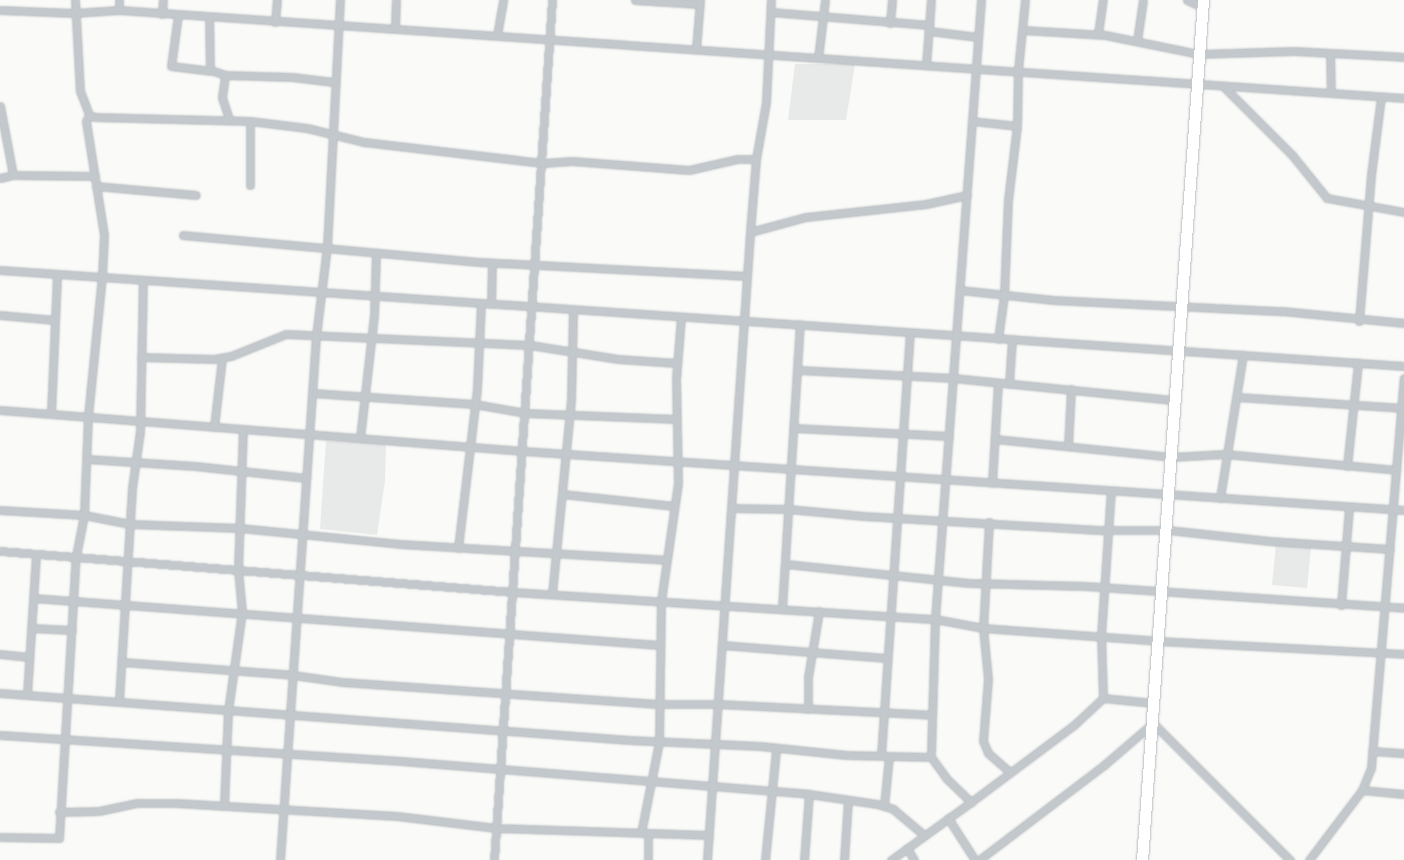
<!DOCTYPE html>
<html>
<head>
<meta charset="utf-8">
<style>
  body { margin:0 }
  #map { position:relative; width:1404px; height:860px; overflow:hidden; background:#fafaf8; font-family:"DM Sans",sans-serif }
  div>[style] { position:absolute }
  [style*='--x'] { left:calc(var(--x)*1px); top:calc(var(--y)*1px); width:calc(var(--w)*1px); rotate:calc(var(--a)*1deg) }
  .built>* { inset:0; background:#e8e9e9 }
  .roads { filter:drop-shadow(0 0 1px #b5babe) drop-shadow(0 0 1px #b5babe) }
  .minor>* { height:7px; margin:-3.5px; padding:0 3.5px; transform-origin:3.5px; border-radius:3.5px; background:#c3c8cc }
  .primary>* { height:11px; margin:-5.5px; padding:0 5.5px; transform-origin:5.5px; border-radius:5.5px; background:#fff }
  span { translate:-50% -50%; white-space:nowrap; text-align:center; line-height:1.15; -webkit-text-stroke:5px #fff; paint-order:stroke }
</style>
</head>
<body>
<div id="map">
  <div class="built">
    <div style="clip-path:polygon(795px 64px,855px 64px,846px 120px,788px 120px)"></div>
    <div style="clip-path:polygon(326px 441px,386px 443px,385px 481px,377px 535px,320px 529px)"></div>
    <div style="clip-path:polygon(1276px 544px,1311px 548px,1307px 588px,1272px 585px)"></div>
  </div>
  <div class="roads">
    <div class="minor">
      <div style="--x:75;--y:0;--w:91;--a:86.9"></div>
      <div style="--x:80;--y:91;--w:26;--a:69"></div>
      <div style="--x:89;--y:115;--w:6;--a:18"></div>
      <div style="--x:95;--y:117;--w:155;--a:1.5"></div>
      <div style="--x:250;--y:121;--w:57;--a:7"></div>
      <div style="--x:307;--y:128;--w:59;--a:13.8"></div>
      <div style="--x:364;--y:142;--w:180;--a:6.7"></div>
      <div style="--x:543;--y:163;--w:29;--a:-4"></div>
      <div style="--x:572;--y:161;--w:117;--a:4.4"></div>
      <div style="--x:689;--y:170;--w:49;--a:-12.9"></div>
      <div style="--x:737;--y:159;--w:19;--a:0"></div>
      <div style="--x:635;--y:0;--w:64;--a:3.6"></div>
      <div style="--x:981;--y:0;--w:621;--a:94.25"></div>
      <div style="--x:935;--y:619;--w:138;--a:91.7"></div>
      <div style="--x:931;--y:757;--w:26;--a:54"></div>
      <div style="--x:946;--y:778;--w:35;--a:44"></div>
      <div style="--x:971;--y:802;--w:129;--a:-36.8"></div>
      <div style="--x:1074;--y:725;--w:40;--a:-43"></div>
      <div style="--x:1103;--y:698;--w:62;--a:-91.8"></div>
      <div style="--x:1101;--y:636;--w:145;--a:-86.1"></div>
      <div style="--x:1187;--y:0;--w:17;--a:25"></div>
      <div style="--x:0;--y:10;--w:74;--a:2.3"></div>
      <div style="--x:74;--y:13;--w:45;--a:-3.8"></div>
      <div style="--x:119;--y:10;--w:1288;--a:3.92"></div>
      <div style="--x:119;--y:10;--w:10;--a:-90"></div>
      <div style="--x:771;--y:12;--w:159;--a:4.7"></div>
      <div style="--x:162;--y:14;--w:14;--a:-86"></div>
      <div style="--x:178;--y:15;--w:51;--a:97.8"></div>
      <div style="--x:171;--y:66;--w:39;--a:7"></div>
      <div style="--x:209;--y:17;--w:53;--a:88.9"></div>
      <div style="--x:210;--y:70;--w:16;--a:18"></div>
      <div style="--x:275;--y:22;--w:22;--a:-85"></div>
      <div style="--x:890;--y:23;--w:23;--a:-85"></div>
      <div style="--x:395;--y:28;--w:28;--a:-88"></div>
      <div style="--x:1023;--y:30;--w:82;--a:3.5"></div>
      <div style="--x:1105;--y:35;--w:95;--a:11.5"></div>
      <div style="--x:1198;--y:54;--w:96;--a:-1.8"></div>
      <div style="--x:1294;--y:51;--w:110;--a:3.1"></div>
      <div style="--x:929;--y:31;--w:49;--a:7"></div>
      <div style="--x:1098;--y:34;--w:34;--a:-82"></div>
      <div style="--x:497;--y:35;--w:36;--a:-80"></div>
      <div style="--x:1137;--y:41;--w:41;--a:-81.7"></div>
      <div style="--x:696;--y:49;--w:49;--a:-85.3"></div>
      <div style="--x:1330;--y:53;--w:40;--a:88.6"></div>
      <div style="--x:818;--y:58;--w:58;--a:-83.1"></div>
      <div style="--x:926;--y:65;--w:65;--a:-85.6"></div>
      <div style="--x:1223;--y:86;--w:98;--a:45"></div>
      <div style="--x:1292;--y:155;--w:55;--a:50.9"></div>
      <div style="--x:1327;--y:198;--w:78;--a:10.3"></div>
      <div style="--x:0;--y:106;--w:70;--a:79.3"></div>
      <div style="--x:229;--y:119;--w:23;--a:-108"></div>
      <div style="--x:222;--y:97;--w:22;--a:-82"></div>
      <div style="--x:225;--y:75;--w:67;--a:1.7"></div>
      <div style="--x:292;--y:77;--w:42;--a:6.8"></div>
      <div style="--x:250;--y:121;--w:64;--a:90"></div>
      <div style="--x:972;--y:121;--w:45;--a:6.3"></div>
      <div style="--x:0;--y:178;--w:13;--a:-13"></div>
      <div style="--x:13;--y:175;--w:82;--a:0.7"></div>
      <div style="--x:96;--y:186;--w:100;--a:5.1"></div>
      <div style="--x:750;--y:232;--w:58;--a:-15"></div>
      <div style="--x:806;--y:217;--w:121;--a:-6.2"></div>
      <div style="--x:926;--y:204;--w:42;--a:-12.4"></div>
      <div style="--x:183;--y:235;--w:299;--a:5.2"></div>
      <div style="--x:481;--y:262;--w:266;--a:3"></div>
      <div style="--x:0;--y:270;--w:1407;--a:3.91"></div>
      <div style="--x:960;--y:290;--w:94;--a:6.1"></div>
      <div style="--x:1053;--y:300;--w:229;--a:2.8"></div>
      <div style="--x:1282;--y:311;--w:123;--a:5.6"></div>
      <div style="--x:491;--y:304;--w:41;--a:-88.6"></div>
      <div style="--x:0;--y:315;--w:55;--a:5.2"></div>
      <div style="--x:1359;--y:321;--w:146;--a:-85.3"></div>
      <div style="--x:1371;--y:175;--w:79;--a:-82.7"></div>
      <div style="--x:998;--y:339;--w:44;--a:-82.2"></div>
      <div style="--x:1004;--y:295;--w:95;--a:-87.6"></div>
      <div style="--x:1008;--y:200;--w:75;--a:-83.1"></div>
      <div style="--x:1017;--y:126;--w:56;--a:-89"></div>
      <div style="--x:1018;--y:70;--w:70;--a:-84.3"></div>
      <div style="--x:141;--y:357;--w:73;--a:1.6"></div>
      <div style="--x:214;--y:359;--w:17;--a:-10"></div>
      <div style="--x:231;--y:356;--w:59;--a:-21.8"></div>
      <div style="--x:286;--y:334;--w:244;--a:2.6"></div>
      <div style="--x:530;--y:345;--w:89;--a:9"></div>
      <div style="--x:618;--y:359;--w:59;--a:3.9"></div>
      <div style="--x:799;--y:370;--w:154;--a:3"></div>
      <div style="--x:953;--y:378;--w:223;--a:5.7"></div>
      <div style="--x:1009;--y:384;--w:45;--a:-86.2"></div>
      <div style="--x:312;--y:393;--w:162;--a:3.9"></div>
      <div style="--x:474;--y:404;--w:53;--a:9.8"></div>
      <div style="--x:526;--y:413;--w:150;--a:2.3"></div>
      <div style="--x:1237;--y:397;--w:167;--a:3.8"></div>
      <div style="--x:0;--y:410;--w:525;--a:4.48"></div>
      <div style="--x:523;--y:451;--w:883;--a:3.83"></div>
      <div style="--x:51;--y:413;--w:139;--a:-87.5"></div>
      <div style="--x:214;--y:427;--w:69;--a:-83.4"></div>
      <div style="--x:795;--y:428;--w:154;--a:3"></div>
      <div style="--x:360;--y:438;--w:123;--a:-83.5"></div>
      <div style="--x:374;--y:316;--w:63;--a:-88.2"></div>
      <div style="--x:995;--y:439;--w:177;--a:5.8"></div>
      <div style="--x:1171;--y:457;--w:54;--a:-3.2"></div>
      <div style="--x:1225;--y:454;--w:172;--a:5.3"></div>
      <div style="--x:1068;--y:446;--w:57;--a:-87"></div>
      <div style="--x:87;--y:459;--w:108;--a:3.7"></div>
      <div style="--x:195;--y:466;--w:112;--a:6.2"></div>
      <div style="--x:1347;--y:466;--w:104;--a:-83.9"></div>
      <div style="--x:992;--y:483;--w:100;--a:-86.6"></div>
      <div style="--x:562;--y:494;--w:113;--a:6.1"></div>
      <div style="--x:1220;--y:498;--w:145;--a:-80.9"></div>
      <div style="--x:731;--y:508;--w:57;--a:1"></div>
      <div style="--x:788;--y:509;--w:76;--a:5.3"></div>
      <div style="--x:864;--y:516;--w:239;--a:3.4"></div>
      <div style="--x:1103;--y:530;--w:65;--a:0"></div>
      <div style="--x:1168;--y:530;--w:102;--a:6.2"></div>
      <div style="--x:1269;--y:541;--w:121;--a:3.8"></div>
      <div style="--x:0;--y:510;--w:84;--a:3.4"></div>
      <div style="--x:84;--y:515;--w:47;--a:11.1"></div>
      <div style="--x:130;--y:524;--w:110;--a:2.1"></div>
      <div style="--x:240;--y:528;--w:160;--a:5.7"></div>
      <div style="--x:399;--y:544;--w:267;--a:3.4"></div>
      <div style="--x:989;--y:522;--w:106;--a:93.2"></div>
      <div style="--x:983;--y:628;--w:51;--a:84.4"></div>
      <div style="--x:988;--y:679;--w:62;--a:94.6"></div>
      <div style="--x:983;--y:741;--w:13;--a:67"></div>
      <div style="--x:988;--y:753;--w:29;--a:41"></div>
      <div style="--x:458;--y:548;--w:161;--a:-83.2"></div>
      <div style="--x:477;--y:388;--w:85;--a:-87.3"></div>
      <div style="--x:0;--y:551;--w:515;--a:4.57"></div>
      <div style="--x:513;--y:592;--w:423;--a:3.7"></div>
      <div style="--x:935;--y:619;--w:49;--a:10.6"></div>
      <div style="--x:983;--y:628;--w:175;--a:4.2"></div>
      <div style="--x:1158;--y:641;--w:246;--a:3"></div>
      <div style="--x:786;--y:564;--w:184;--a:5.9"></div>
      <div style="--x:969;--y:583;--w:116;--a:1.5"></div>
      <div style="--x:1085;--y:586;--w:320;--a:3.9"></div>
      <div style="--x:552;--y:594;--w:196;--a:-84.4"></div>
      <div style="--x:571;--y:399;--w:89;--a:-88.7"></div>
      <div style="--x:33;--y:598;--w:628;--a:4.29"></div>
      <div style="--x:1341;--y:605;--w:98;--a:-85.3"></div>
      <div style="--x:782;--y:608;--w:284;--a:-86.4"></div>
      <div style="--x:31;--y:628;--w:41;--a:2.8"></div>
      <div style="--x:722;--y:645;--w:165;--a:4.5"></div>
      <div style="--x:0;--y:654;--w:29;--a:6"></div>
      <div style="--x:122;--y:662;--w:171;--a:4.3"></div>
      <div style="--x:293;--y:675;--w:49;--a:8.1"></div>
      <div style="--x:342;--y:682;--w:317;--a:4"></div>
      <div style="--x:658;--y:704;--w:60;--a:0"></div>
      <div style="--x:718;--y:704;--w:214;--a:2.9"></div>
      <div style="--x:0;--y:693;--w:631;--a:4.27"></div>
      <div style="--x:629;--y:740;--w:131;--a:2.6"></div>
      <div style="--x:760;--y:746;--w:87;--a:5.9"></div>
      <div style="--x:847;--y:755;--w:84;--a:1.4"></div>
      <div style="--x:27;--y:694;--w:140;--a:-86.3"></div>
      <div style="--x:1103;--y:698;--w:51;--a:5.6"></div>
      <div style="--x:119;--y:701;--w:213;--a:-86.5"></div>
      <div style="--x:132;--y:488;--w:58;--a:-82"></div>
      <div style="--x:140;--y:431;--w:151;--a:-88.9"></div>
      <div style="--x:808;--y:709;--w:32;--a:-90"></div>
      <div style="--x:808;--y:677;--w:67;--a:-80.5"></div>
      <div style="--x:0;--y:735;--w:402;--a:3.7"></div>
      <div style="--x:401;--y:761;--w:409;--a:4.6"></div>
      <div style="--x:809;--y:794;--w:69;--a:8.4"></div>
      <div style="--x:877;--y:804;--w:17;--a:17"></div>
      <div style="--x:893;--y:809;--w:40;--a:40"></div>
      <div style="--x:1372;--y:751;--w:32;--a:4"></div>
      <div style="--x:881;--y:756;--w:424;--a:-86.1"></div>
      <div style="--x:1362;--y:790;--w:42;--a:5.4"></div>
      <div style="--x:224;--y:806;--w:95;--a:-87.6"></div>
      <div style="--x:228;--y:711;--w:100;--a:-82"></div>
      <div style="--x:242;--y:612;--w:42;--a:-95.4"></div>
      <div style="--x:238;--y:570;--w:141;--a:-88"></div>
      <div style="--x:884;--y:806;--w:50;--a:-84.3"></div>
      <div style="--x:59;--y:812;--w:40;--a:-1.4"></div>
      <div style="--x:99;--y:811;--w:39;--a:-12"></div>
      <div style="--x:137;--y:803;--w:39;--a:0"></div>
      <div style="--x:176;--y:803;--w:221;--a:3.4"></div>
      <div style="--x:397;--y:816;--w:100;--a:6.9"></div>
      <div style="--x:496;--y:828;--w:213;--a:1.9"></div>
      <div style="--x:948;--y:818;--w:50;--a:57.3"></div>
      <div style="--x:641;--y:833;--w:93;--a:-78.8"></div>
      <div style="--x:659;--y:742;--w:141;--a:-89.2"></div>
      <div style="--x:661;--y:601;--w:119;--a:-81.8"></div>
      <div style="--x:678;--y:483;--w:104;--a:-91.1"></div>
      <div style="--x:676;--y:379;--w:62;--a:-85.4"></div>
      <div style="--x:648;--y:833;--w:27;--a:90"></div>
      <div style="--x:0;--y:837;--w:59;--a:1"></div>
      <div style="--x:59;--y:838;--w:283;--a:-86.6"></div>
      <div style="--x:76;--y:556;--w:42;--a:-79"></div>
      <div style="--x:84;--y:515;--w:99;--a:-87.7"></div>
      <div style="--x:88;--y:416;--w:141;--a:-84.3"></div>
      <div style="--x:102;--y:276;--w:41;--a:-87.2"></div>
      <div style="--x:104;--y:235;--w:115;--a:-99"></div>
      <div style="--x:86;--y:121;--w:7;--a:-63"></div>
      <div style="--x:907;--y:848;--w:14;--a:60"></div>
      <div style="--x:280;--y:860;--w:525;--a:-86.07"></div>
      <div style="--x:316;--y:336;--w:90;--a:-83"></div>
      <div style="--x:327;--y:247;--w:247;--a:-87"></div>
      <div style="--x:494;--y:860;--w:862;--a:-86.14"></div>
      <div style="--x:707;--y:860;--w:629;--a:-86.08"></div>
      <div style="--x:750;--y:232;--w:73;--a:-85.3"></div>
      <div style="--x:756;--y:159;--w:58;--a:-80"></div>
      <div style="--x:766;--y:102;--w:102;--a:-87.2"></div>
      <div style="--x:765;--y:860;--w:112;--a:-84.3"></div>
      <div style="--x:804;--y:860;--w:66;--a:-85.7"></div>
      <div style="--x:844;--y:860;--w:60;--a:-86.2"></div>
      <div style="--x:891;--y:860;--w:99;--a:-35.9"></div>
      <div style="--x:979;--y:860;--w:157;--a:-37.2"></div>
      <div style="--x:1104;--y:765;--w:65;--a:-40.6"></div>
      <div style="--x:1153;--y:723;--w:194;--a:45"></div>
      <div style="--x:1309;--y:860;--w:88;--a:-52.9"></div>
      <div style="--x:1362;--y:790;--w:24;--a:-68"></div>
      <div style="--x:1371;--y:768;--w:391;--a:-85.2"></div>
    </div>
    <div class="primary">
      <div style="--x:1142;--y:860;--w:862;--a:-85.94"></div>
    </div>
  </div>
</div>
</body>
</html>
